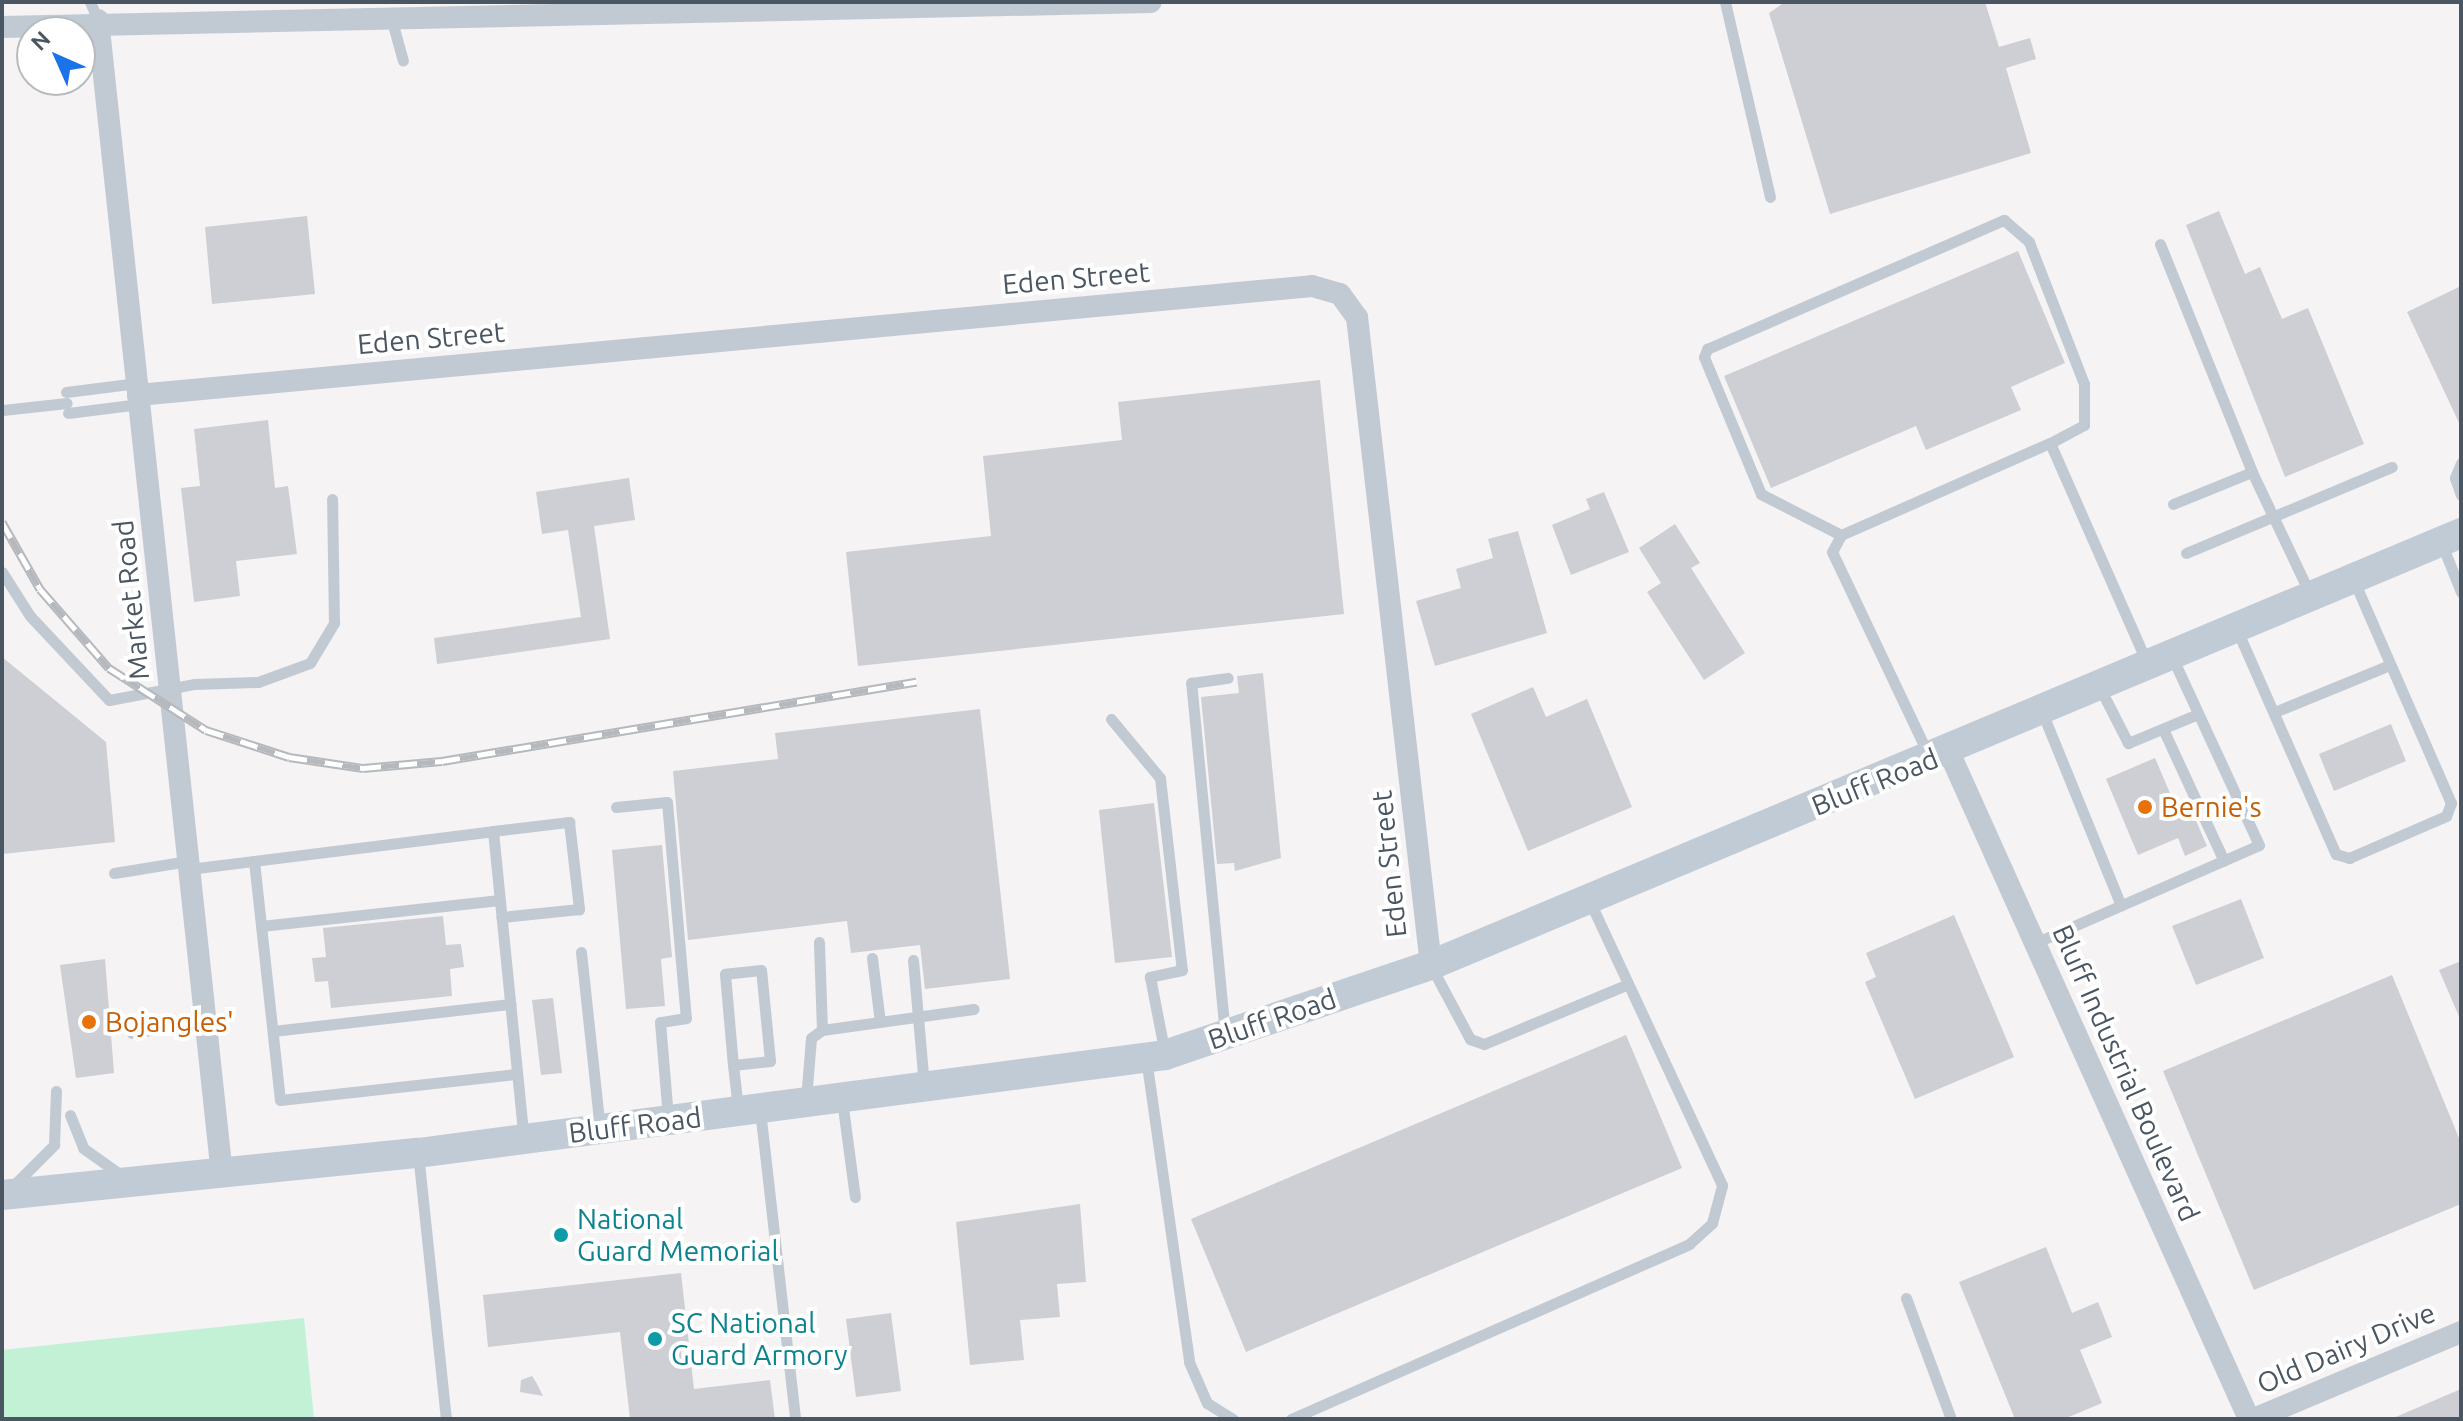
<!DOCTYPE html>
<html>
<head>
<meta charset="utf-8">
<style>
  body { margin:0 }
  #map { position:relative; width:2463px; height:1421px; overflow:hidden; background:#f5f3f3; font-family:Ubuntu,sans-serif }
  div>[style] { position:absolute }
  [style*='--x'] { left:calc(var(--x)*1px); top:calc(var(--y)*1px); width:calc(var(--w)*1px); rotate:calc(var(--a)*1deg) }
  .green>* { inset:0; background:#c3f1d5 }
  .building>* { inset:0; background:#cdcfd5 }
  .lane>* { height:11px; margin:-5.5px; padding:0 5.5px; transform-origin:5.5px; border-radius:5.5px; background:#c1cad2 }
  .street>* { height:22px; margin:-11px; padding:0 11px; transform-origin:11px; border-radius:11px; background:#c1cad2 }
  .secondary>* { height:30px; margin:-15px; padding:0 15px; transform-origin:15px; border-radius:15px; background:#c1cbd6 }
  .rail>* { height:9px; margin-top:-4.5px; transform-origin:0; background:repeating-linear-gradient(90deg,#fff 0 18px,#b5b8bd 0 36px); box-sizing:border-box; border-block:2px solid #b5b8bd }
  .dots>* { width:22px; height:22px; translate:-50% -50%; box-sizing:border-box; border:4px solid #fff; border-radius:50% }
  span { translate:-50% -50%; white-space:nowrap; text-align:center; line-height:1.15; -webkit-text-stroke:8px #fff; paint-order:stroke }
  .street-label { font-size:28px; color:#4a5661 }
  .food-label { font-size:28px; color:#c56008 }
  .left { translate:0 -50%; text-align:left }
  .culture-label { font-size:28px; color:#0d838f }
  .frame { position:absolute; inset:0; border:4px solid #4a5661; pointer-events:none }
  .north { position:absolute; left:16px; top:16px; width:80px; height:80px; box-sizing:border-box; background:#fff; border:2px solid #b7bbc0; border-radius:50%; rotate:315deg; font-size:22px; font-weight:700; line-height:32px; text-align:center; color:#4a5661 }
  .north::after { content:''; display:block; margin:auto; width:28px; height:36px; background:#1a73e8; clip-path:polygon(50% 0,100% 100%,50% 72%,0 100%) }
</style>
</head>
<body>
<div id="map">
  <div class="green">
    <div style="clip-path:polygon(304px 1318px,314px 1419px,2px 1419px,2px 1350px)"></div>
  </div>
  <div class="building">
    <div style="clip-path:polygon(1785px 2px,1985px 2px,1999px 47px,2030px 38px,2036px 59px,2006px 68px,2031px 153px,1830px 214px,1769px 13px)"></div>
    <div style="clip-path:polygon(2219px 211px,2245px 274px,2260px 267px,2282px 319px,2308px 308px,2364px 444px,2285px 477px,2186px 225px)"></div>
    <div style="clip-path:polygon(307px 216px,315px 294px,212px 304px,205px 227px)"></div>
    <div style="clip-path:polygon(2018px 251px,2065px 363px,2011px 387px,2021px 410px,1926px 450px,1916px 426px,1771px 488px,1724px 376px)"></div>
    <div style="clip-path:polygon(2461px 286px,2461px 427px,2407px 312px)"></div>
    <div style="clip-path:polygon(1320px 380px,1344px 614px,858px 666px,846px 552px,991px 536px,983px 456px,1122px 440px,1118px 402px)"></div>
    <div style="clip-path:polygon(268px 420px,275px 488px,288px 486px,297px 554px,236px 561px,240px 596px,194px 602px,181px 488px,200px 486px,194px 429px)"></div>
    <div style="clip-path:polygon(629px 478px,635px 520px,594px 526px,610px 639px,437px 664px,434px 638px,581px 617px,568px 530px,542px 534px,536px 492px)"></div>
    <div style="clip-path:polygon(1604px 492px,1629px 552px,1571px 575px,1552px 525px,1590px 509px,1586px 499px)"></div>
    <div style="clip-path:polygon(1675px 524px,1700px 563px,1691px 568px,1745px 653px,1704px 680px,1647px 592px,1661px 583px,1639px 548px)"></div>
    <div style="clip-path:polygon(1518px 531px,1547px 633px,1435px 666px,1416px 601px,1461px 588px,1456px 569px,1493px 558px,1488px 539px)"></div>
    <div style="clip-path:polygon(2px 657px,106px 742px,115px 842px,3px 854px)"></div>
    <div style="clip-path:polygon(1263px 673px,1281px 858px,1235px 871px,1234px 863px,1217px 864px,1201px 697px,1239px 693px,1237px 676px)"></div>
    <div style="clip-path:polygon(1533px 687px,1546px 717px,1587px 699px,1632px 807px,1528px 851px,1471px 714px)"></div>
    <div style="clip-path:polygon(980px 709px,1010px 979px,925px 989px,920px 945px,851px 953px,847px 921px,688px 940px,673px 771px,778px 759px,775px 733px)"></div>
    <div style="clip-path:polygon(2391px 724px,2406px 761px,2334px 791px,2319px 754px)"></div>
    <div style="clip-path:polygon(2155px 758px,2178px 812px,2190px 807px,2207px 846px,2185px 856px,2178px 838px,2138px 855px,2106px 779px)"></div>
    <div style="clip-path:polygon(1154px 803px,1172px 957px,1115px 963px,1099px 810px)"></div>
    <div style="clip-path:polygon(662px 845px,672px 957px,661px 959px,665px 1006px,626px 1009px,612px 850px)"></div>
    <div style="clip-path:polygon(2241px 899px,2264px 958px,2196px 985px,2172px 926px)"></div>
    <div style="clip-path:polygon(1954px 915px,2014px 1057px,1915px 1099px,1865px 982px,1876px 977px,1866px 953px)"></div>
    <div style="clip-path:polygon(443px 916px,446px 945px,461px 944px,464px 967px,450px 969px,452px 996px,331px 1008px,328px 981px,315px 982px,312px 958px,326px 957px,323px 928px)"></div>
    <div style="clip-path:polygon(105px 959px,114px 1073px,76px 1078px,60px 965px)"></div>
    <div style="clip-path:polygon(2461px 961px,2461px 1021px,2439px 970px)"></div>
    <div style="clip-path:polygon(2392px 975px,2461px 1143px,2461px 1204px,2254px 1290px,2163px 1071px)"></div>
    <div style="clip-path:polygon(553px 998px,562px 1073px,541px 1075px,532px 1000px)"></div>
    <div style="clip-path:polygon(1626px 1035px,1682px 1168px,1246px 1352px,1191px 1219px)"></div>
    <div style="clip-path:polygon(1080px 1204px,1086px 1282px,1057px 1284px,1060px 1317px,1020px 1320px,1024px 1360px,970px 1365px,956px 1222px)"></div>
    <div style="clip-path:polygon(2046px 1247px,2072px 1313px,2098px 1302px,2112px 1337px,2080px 1350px,2102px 1403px,2064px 1419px,2015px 1419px,1959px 1282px)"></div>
    <div style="clip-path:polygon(681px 1273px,694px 1389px,770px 1380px,775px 1419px,630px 1419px,620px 1332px,488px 1347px,483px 1295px)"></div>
    <div style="clip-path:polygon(891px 1313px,901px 1391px,856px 1397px,846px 1319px)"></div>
    <div style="clip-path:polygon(532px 1376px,536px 1382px,543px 1396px,520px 1392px,521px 1380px)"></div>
    <div style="clip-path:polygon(2461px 1389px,2461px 1419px,2391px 1419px)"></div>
  </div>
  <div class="lane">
    <div style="--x:90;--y:2;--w:20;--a:66"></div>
    <div style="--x:1725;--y:2;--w:200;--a:77"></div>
    <div style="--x:392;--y:21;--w:41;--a:74.6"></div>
    <div style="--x:2160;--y:244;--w:246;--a:68"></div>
    <div style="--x:66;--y:392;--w:72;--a:-7.2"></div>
    <div style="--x:3;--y:410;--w:64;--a:-6.2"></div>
    <div style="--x:68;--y:413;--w:72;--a:-7.2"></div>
    <div style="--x:2461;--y:463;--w:16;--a:112"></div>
    <div style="--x:2455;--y:478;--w:18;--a:71"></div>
    <div style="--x:2173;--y:504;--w:85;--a:-22.1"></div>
    <div style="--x:2252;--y:472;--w:137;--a:64.6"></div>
    <div style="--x:1841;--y:535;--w:90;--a:-152.9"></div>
    <div style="--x:1761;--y:494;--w:148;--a:-112.6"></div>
    <div style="--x:1704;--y:357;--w:9;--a:-69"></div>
    <div style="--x:1707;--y:349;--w:324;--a:-23.5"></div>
    <div style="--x:2004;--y:220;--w:33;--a:41"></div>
    <div style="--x:2029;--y:242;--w:152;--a:68.8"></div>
    <div style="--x:2084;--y:384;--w:41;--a:90"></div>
    <div style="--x:2084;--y:425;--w:38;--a:152"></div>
    <div style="--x:2441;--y:542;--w:54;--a:68.2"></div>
    <div style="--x:2186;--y:553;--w:223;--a:-22.7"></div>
    <div style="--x:2;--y:572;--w:52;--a:57.5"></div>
    <div style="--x:30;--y:616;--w:115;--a:46.8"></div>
    <div style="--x:109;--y:700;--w:86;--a:-10.7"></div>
    <div style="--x:194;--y:684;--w:64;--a:-1.8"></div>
    <div style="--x:258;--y:682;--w:55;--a:-20.1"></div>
    <div style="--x:310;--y:663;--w:47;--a:-59"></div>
    <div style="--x:334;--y:623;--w:124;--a:-90.9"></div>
    <div style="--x:2237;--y:630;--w:245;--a:66.2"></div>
    <div style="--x:2336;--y:854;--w:14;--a:17"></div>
    <div style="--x:2349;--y:858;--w:106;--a:-23.4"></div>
    <div style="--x:2446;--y:816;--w:14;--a:-69"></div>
    <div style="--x:2451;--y:803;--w:244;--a:-113.6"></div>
    <div style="--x:2100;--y:688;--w:62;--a:63"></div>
    <div style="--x:2128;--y:743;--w:76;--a:-22.5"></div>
    <div style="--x:2277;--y:711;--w:122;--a:-22.2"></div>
    <div style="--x:2042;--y:712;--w:209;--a:67.8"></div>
    <div style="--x:1111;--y:719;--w:77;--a:50.3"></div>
    <div style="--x:1160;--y:778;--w:193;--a:83.5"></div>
    <div style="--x:1182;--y:970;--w:33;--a:168"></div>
    <div style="--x:1150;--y:977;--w:78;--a:79"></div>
    <div style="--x:2163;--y:729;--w:145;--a:65.2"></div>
    <div style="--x:1929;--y:756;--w:226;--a:-115.4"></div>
    <div style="--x:1832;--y:552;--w:19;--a:-62"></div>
    <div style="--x:1841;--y:535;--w:228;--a:-23.8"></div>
    <div style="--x:2050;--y:443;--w:243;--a:66.2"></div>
    <div style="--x:616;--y:807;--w:51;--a:-5.6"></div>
    <div style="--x:667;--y:802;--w:217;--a:85"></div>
    <div style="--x:686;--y:1018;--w:26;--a:171"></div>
    <div style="--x:660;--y:1022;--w:95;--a:85.2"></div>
    <div style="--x:493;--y:831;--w:77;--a:-6.8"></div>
    <div style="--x:569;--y:822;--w:88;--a:83.4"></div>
    <div style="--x:579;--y:909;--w:78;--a:174.1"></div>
    <div style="--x:254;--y:861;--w:240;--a:83.8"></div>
    <div style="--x:280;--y:1100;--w:238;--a:-6.3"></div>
    <div style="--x:189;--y:869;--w:306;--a:-7.1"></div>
    <div style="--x:493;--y:831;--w:310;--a:84.3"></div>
    <div style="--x:114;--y:873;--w:75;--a:-9.2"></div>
    <div style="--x:261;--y:926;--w:240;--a:-6.2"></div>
    <div style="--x:2035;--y:943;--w:244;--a:-23.6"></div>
    <div style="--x:2259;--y:845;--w:207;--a:-114.8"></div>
    <div style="--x:581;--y:952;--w:178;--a:83.9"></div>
    <div style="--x:872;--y:958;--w:64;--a:82.9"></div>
    <div style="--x:913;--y:960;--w:125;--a:85"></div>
    <div style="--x:1431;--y:966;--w:83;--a:61.9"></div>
    <div style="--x:1470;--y:1039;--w:15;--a:20"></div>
    <div style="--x:1484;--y:1044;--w:156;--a:-22.6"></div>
    <div style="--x:822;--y:1030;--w:153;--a:-7.9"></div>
    <div style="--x:273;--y:1031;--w:239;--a:-6.5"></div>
    <div style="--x:132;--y:1033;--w:74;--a:-9.3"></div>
    <div style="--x:1225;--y:1034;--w:353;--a:-95.5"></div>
    <div style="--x:1191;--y:683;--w:37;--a:-8"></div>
    <div style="--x:1146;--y:1058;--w:307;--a:81.9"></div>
    <div style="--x:1189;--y:1362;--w:45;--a:66.3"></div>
    <div style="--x:1207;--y:1403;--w:31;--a:32"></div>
    <div style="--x:733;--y:1065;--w:37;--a:-6"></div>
    <div style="--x:770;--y:1061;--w:91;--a:-95.6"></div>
    <div style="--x:761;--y:970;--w:36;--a:174"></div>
    <div style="--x:725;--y:974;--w:91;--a:85"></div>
    <div style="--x:733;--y:1065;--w:43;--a:83.4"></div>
    <div style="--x:806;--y:1099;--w:61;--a:-85.3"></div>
    <div style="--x:811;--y:1038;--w:14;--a:-36"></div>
    <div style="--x:822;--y:1030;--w:88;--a:-92"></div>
    <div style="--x:842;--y:1100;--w:98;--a:82.4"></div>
    <div style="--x:760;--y:1110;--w:311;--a:83.5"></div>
    <div style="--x:70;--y:1115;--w:35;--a:68"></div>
    <div style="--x:83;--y:1148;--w:50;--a:35.3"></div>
    <div style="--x:418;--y:1153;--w:267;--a:84"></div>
    <div style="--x:14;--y:1185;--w:57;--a:-45"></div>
    <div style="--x:54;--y:1145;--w:54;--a:-87.9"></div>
    <div style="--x:1906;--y:1298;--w:129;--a:69.6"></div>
    <div style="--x:1291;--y:1419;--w:435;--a:-23.7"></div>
    <div style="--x:1689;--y:1244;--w:31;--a:-42"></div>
    <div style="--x:1712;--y:1223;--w:39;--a:-75"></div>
    <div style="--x:1722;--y:1185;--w:315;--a:-115"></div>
  </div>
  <div class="street">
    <div style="--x:98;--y:20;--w:1161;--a:83.87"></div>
    <div style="--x:2;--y:27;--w:1149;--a:-1.25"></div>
    <div style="--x:138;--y:395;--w:1179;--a:-5.3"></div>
    <div style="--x:1312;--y:286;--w:29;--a:16"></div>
    <div style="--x:1340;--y:294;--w:29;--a:54"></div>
    <div style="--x:1357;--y:317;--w:652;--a:83.49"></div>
    <div style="--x:1949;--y:752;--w:731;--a:65.78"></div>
    <div style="--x:2254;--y:1419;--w:225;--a:-22.8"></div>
  </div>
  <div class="secondary">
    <div style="--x:2;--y:1195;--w:418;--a:-5.8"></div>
    <div style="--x:418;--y:1153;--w:753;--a:-7.47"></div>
    <div style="--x:1165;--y:1055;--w:281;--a:-18.7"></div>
    <div style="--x:1431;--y:965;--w:1117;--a:-22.75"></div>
  </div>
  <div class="rail">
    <div style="--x:2;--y:522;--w:77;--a:60.4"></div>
    <div style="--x:40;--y:589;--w:105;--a:48.9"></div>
    <div style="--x:109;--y:668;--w:115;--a:32.6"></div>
    <div style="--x:206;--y:730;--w:87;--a:18"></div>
    <div style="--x:289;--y:757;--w:75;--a:8.5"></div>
    <div style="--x:363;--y:768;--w:79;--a:-5.1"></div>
    <div style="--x:442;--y:761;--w:481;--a:-9.5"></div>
  </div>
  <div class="dots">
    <div style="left:2145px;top:807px;background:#e8710a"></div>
    <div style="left:89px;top:1022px;background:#e8710a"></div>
    <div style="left:561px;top:1235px;background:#0f9aa8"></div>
    <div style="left:655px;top:1339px;background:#0f9aa8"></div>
  </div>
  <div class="street-label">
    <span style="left:1076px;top:278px;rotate:-5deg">Eden Street</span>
    <span style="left:431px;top:338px;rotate:-5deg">Eden Street</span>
    <span style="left:131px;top:600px;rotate:-96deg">Market Road</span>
    <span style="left:1875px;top:782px;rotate:-22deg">Bluff Road</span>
    <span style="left:1389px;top:864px;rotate:-96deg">Eden Street</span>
    <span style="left:1272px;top:1019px;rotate:-19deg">Bluff Road</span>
    <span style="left:2126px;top:1073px;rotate:66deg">Bluff Industrial Boulevard</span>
    <span style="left:635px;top:1125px;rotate:-7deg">Bluff Road</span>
    <span style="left:2346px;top:1348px;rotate:-23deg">Old Dairy Drive</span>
  </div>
  <div class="food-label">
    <span class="left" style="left:2161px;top:807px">Bernie's</span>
    <span class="left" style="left:105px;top:1022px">Bojangles'</span>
  </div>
  <div class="culture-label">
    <span class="left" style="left:577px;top:1235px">National<br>Guard Memorial</span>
    <span class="left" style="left:671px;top:1339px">SC National<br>Guard Armory</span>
  </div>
  <div class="frame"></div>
  <div class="north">N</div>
</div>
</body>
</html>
